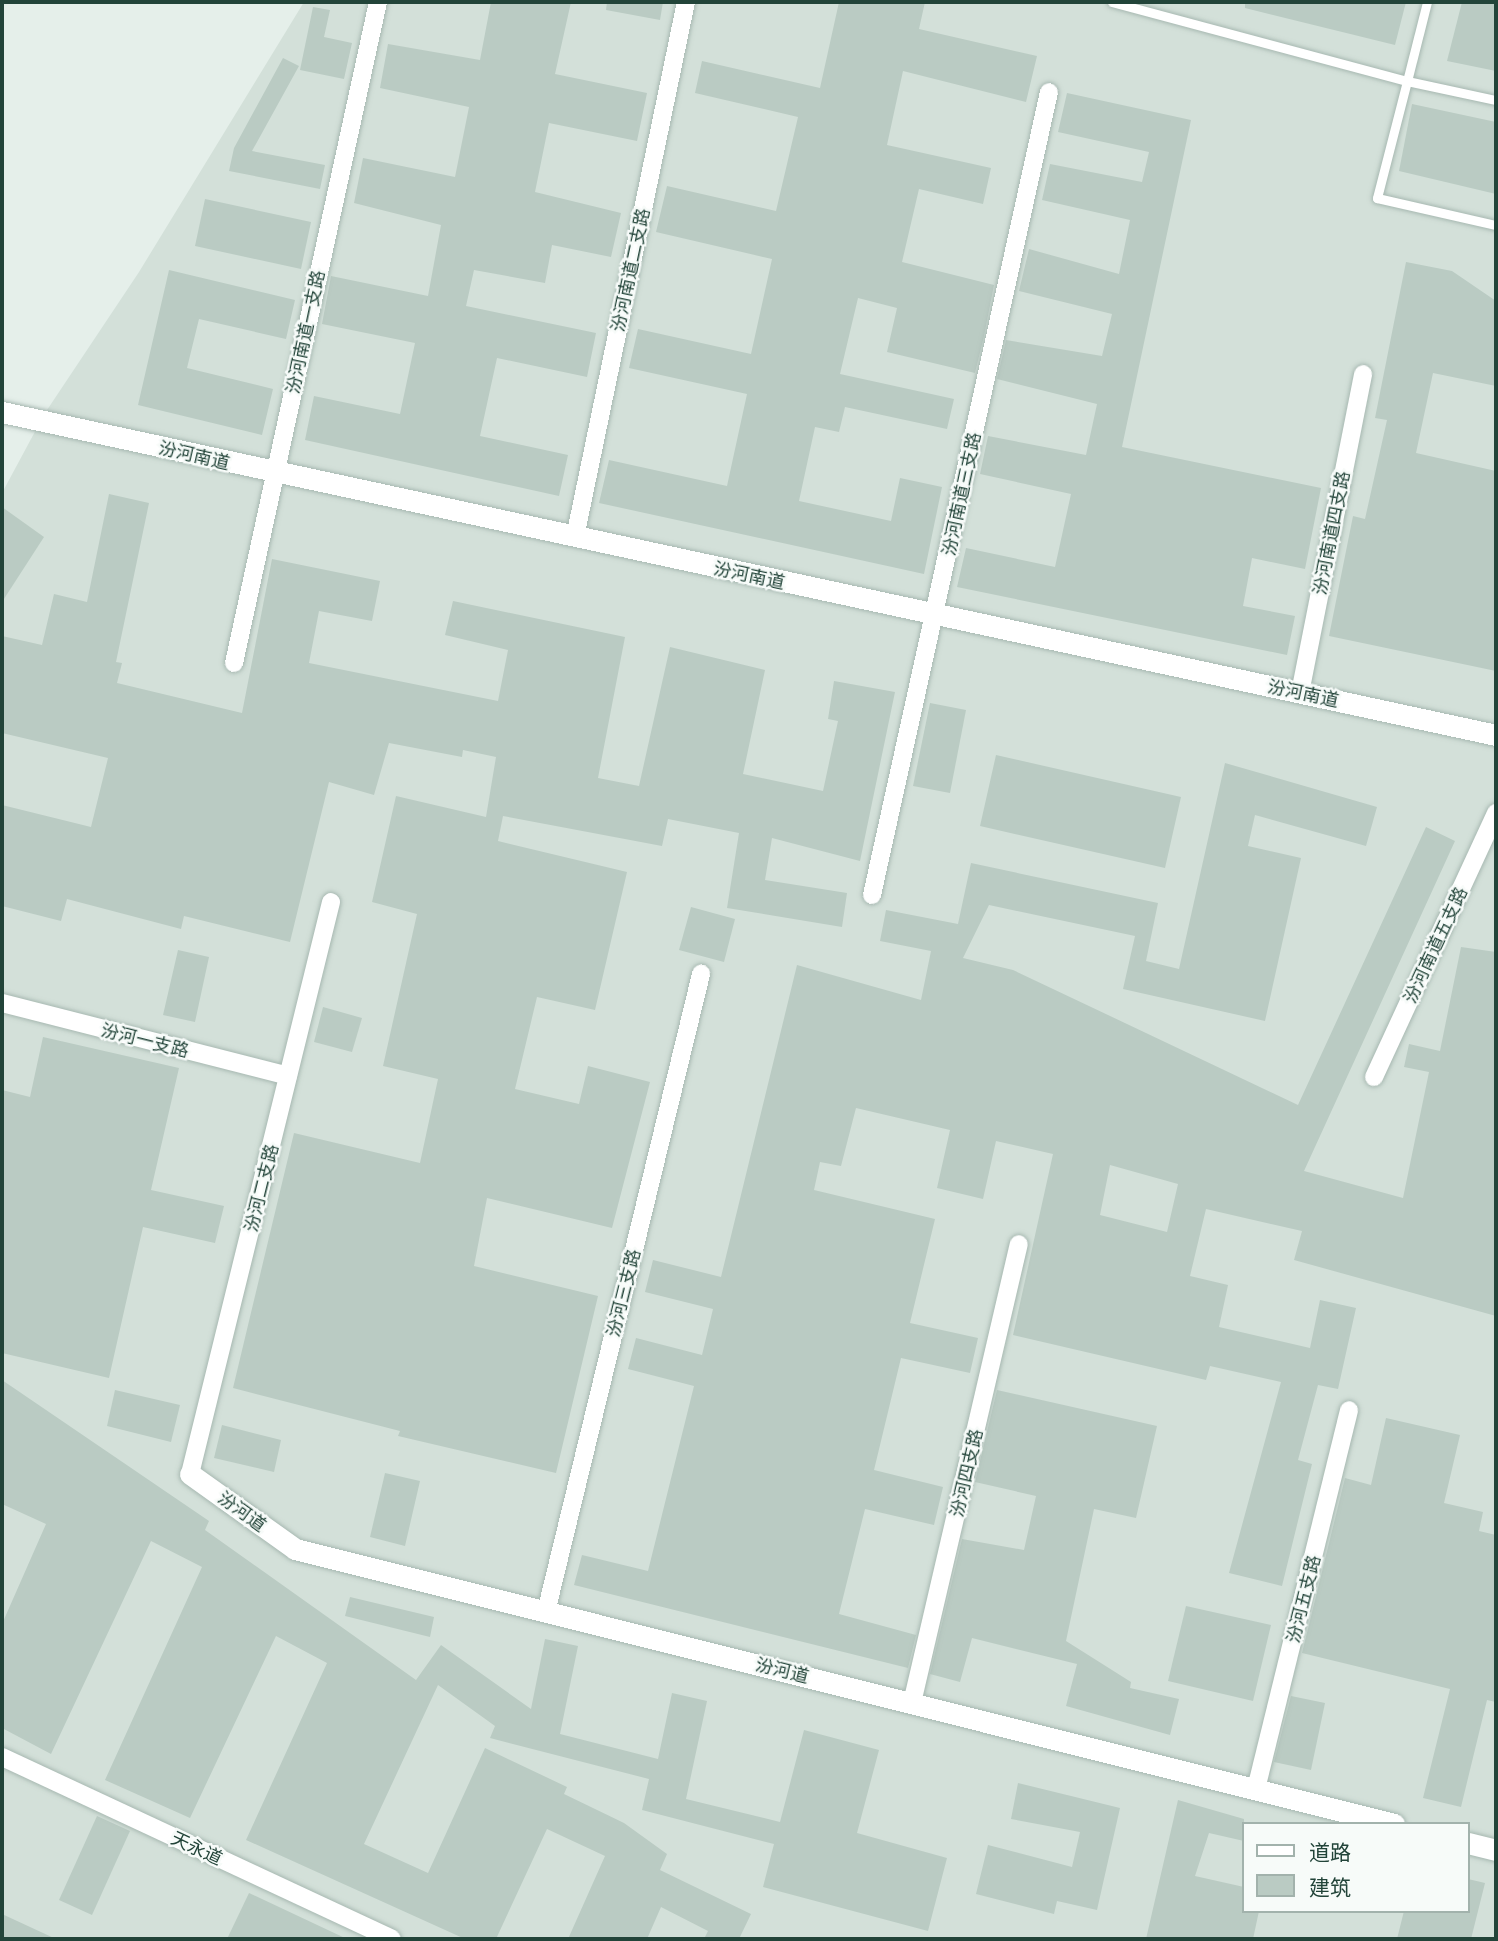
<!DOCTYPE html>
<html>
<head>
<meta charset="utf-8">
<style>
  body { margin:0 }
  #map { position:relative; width:1498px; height:1941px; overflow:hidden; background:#e5efea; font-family:"Open Sans","Noto Sans SC",sans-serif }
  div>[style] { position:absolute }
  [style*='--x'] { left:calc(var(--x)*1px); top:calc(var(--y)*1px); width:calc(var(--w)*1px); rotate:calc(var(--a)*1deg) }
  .built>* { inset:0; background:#d3e0d9 }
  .building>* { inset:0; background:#bacbc3 }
  .roads { filter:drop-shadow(0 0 2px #a7b8b1) drop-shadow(0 0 2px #a7b8b1) }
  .lane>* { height:9px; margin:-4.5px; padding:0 4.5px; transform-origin:4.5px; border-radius:4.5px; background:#fff }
  .street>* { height:18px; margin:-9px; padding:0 9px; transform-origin:9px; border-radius:9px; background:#fff }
  .secondary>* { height:21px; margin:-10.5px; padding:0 10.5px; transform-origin:10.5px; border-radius:10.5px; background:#fff }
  span { translate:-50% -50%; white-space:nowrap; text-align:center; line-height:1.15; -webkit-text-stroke:5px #f7fbf9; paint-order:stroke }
  .street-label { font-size:18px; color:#224439 }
  .frame { position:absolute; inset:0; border:4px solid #224439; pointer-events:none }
  .legend { position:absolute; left:1242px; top:1822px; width:228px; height:91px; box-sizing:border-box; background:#f7fbf9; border:2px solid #a2b2ac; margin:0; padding:9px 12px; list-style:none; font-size:21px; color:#224439 }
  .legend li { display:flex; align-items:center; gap:14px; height:35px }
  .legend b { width:35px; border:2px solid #a2b2ac }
</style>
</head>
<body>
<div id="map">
  <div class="built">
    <div style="clip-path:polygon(evenodd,304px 2px,1496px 2px,1496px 1939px,2px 1939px,2px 493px,45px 413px,139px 272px,304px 2px,1244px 1824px,1468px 1824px,1468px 1911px,1244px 1911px,1244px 1824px)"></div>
  </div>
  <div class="building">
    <div style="clip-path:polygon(491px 2px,571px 2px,555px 74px,647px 93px,637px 141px,549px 123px,535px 192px,621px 213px,611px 257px,552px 245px,545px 283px,474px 270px,466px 306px,596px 333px,587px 377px,497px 358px,480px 436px,568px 455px,559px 496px,305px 440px,314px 396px,400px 414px,415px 343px,322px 324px,331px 276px,428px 296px,441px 225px,354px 203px,363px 158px,455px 177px,469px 107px,380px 88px,388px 44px,480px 60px)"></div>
    <div style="clip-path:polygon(607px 2px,663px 2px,660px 20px,606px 10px)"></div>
    <div style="clip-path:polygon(839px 2px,925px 2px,919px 29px,1037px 56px,1026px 102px,903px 71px,887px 145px,991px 168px,983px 204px,919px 189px,902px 262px,994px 285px,984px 336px,975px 373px,887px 352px,897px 308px,858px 298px,840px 374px,954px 399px,947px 429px,845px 407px,839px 432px,815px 427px,799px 501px,891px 521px,900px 478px,942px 487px,924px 574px,599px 503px,609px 460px,727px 486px,747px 394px,629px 368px,638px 329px,751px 354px,772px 259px,656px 232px,667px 186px,776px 211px,798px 117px,695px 93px,702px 61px,820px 88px)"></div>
    <div style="clip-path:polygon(1245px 2px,1406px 2px,1395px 45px,1245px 8px)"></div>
    <div style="clip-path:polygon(1462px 2px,1496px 2px,1496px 71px,1447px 61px)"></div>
    <div style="clip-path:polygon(313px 7px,330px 10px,324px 37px,352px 43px,344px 79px,300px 70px)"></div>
    <div style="clip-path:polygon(283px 58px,299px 66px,252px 151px,325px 165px,320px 189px,229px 171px,234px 148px)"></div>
    <div style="clip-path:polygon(1067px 93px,1191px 120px,1122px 447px,1321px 488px,1305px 569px,1252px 558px,1243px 606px,1295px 616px,1287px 655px,957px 587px,966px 548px,1055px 567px,1071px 494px,980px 474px,988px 436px,1086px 455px,1097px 404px,997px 379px,1006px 340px,1102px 356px,1112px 314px,1019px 291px,1029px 249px,1119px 274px,1130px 220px,1042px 200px,1050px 164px,1142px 182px,1149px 152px,1058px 132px)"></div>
    <div style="clip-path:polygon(1412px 104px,1496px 122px,1496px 194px,1399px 171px)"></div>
    <div style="clip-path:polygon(205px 199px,311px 222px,301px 269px,195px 246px)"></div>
    <div style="clip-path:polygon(1406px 262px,1452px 271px,1496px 301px,1496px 386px,1433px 373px,1416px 453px,1496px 471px,1496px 671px,1329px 636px,1353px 516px,1365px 519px,1387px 420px,1375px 418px)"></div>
    <div style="clip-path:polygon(169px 270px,295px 300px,286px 339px,199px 319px,187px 368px,273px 389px,262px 435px,138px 405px)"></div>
    <div style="clip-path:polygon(109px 494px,149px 503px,116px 662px,122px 663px,117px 683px,242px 713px,272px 559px,380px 581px,372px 621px,319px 611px,309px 663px,498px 701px,508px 650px,445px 635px,453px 601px,625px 637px,598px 778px,639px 786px,670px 647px,765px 670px,743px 774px,823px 791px,838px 721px,828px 719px,834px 681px,895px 692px,860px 861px,772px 838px,765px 880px,847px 893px,842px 927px,727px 908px,739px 833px,668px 819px,662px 846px,503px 816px,498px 841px,627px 872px,595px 1010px,537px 997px,515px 1089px,579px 1104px,588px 1066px,650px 1082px,612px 1228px,487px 1198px,474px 1266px,598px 1296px,556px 1473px,398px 1436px,400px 1431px,233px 1388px,294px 1133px,420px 1163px,438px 1079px,383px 1066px,417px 914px,372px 902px,396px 796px,486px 817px,496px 757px,463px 750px,462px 757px,389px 743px,374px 795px,329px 782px,290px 942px,184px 916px,181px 929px,67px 899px,61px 921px,2px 906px,2px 805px,91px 827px,108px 758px,2px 733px,2px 636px,42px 645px,54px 594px,87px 602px)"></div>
    <div style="clip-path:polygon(2px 507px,44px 537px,2px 602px)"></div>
    <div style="clip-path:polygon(930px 703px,966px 710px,950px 793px,913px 786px)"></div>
    <div style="clip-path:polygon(996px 755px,1181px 797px,1165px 868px,980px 826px)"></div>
    <div style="clip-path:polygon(evenodd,1225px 763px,1377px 807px,1366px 846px,1255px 815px,1248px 846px,1301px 858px,1265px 1021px,1123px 989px,1135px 936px,989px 905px,963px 958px,1013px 970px,1298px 1105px,1426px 827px,1455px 841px,1304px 1171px,1403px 1198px,1429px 1072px,1404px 1067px,1409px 1044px,1440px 1051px,1461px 947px,1496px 952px,1496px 1316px,1294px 1260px,1302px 1231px,1206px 1209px,1190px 1276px,1228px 1285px,1219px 1327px,1310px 1348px,1320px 1300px,1356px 1308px,1338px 1389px,1318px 1385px,1298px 1460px,1312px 1464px,1282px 1586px,1229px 1573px,1281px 1382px,1210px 1366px,1206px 1380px,1013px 1335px,1053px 1154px,996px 1141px,983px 1199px,937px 1188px,950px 1130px,856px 1108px,841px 1166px,820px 1162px,814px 1190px,935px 1219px,910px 1323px,978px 1338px,970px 1373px,901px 1358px,874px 1470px,943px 1487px,934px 1525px,865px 1509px,839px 1614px,916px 1635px,908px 1668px,574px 1585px,582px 1555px,648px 1571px,694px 1386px,628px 1369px,636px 1338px,702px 1355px,713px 1309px,645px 1292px,653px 1260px,721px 1277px,797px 965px,921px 1000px,931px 951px,880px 941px,886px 910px,958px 924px,971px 863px,1158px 903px,1146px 961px,1179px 969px,1225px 763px,1110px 1165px,1178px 1184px,1167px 1232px,1100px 1215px,1110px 1165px)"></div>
    <div style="clip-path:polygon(691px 907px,735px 919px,724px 962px,679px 950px)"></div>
    <div style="clip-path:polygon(178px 950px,209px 957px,195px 1022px,163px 1015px)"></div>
    <div style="clip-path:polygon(323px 1007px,362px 1018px,352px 1052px,314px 1042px)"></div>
    <div style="clip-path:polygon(43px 1037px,179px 1068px,151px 1190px,224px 1206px,215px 1243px,143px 1227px,109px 1378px,2px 1353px,2px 1090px,30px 1097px)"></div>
    <div style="clip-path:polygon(2px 1380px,209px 1521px,205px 1530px,416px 1680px,441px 1645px,531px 1709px,545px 1639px,578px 1646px,560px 1734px,658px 1759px,672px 1693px,707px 1701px,686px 1799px,780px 1822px,804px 1730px,879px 1750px,857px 1833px,947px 1858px,928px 1931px,763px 1887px,774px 1844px,642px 1810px,649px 1779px,490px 1738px,495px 1726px,438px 1685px,364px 1844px,428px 1873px,485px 1748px,567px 1787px,564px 1794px,624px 1823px,667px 1854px,660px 1870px,751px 1914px,739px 1939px,704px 1939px,708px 1931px,661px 1907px,647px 1939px,568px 1939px,605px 1856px,547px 1829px,496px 1939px,465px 1939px,246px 1840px,327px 1663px,276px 1636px,190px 1818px,105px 1780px,202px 1567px,151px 1541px,51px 1754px,2px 1728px,2px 1624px,46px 1524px,2px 1504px)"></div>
    <div style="clip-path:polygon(115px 1390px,180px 1405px,171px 1442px,107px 1426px)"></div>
    <div style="clip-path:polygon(997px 1390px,1157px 1426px,1136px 1518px,1094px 1509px,1066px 1641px,1131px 1682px,1130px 1688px,1179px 1699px,1170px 1735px,1066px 1706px,1077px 1664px,972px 1638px,960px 1682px,930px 1674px,962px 1539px,1024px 1550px,1036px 1496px,975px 1482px)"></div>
    <div style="clip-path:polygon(1386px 1418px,1460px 1435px,1444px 1503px,1483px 1512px,1479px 1531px,1496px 1535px,1496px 1702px,1487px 1700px,1461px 1807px,1423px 1798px,1450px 1689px,1302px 1653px,1345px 1478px,1371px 1485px)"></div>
    <div style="clip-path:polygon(222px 1425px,281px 1440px,274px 1472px,214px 1458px)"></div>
    <div style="clip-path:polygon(385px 1473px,420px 1481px,405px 1546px,370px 1537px)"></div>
    <div style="clip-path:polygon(350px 1597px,434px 1617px,430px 1637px,345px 1616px)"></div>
    <div style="clip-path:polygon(1186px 1606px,1271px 1625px,1253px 1701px,1168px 1681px)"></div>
    <div style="clip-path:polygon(1291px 1696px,1325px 1703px,1311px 1770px,1274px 1762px)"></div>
    <div style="clip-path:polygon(1018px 1783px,1120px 1808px,1097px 1910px,1057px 1901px,1054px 1914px,976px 1894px,988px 1845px,1072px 1867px,1080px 1832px,1011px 1819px)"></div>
    <div style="clip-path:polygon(1178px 1800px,1244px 1819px,1244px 1841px,1209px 1833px,1195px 1876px,1244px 1887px,1244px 1911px,1259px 1911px,1253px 1939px,1146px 1939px)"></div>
    <div style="clip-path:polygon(97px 1816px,130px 1831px,92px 1915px,59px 1900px)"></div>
    <div style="clip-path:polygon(1468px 1879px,1485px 1883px,1471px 1939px,1397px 1939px,1404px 1911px,1468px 1911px)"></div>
    <div style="clip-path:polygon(249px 1893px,347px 1939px,227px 1939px)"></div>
    <div style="clip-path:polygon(2px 1914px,56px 1939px,2px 1939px)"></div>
  </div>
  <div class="roads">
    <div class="lane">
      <div style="--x:1112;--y:2;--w:305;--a:15"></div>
      <div style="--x:1407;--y:81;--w:121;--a:104.4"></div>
      <div style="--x:1377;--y:198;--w:122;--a:12.8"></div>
      <div style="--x:1427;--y:2;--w:81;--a:104.2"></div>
      <div style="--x:1407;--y:81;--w:91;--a:12.1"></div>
    </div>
    <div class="street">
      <div style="--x:575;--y:537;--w:546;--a:-78.28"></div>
      <div style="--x:234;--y:663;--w:677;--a:-77.71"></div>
      <div style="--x:1300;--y:693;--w:325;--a:-78.8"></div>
      <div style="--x:872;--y:895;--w:822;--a:-77.57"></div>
      <div style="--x:2;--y:1003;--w:295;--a:14.3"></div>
      <div style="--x:1374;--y:1077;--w:291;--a:-65.2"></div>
      <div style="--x:190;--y:1474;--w:589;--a:-76.15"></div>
      <div style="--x:546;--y:1612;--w:657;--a:-76.34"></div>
      <div style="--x:912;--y:1703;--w:471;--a:-76.9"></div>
      <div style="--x:2;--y:1757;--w:430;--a:25"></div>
      <div style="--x:1256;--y:1789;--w:390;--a:-76.2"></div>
    </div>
    <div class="secondary">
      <div style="--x:2;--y:412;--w:1529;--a:12.2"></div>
      <div style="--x:190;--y:1474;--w:129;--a:35.5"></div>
      <div style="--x:295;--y:1549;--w:1133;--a:14.05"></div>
      <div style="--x:1468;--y:1843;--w:29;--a:14"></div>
    </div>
  </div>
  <div class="street-label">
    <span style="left:630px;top:270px;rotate:-78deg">汾河南道二支路</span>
    <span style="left:305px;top:332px;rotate:-78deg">汾河南道一支路</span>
    <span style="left:194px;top:455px;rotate:13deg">汾河南道</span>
    <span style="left:961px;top:494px;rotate:-78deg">汾河南道三支路</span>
    <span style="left:1331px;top:533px;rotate:-79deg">汾河南道四支路</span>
    <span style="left:749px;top:575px;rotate:12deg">汾河南道</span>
    <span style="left:1303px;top:693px;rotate:12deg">汾河南道</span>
    <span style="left:1435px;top:945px;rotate:-65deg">汾河南道五支路</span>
    <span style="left:145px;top:1040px;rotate:14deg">汾河一支路</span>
    <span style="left:261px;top:1188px;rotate:-76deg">汾河二支路</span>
    <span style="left:623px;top:1293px;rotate:-76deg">汾河三支路</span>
    <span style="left:966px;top:1473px;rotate:-77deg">汾河四支路</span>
    <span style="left:242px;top:1511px;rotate:36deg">汾河道</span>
    <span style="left:1303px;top:1599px;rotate:-76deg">汾河五支路</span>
    <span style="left:782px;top:1670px;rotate:14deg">汾河道</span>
    <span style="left:197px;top:1848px;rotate:25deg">天永道</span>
  </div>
  <div class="frame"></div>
  <ul class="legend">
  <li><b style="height:9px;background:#fff"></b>道路</li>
  <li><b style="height:19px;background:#bacbc3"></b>建筑</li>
  </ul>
</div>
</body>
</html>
